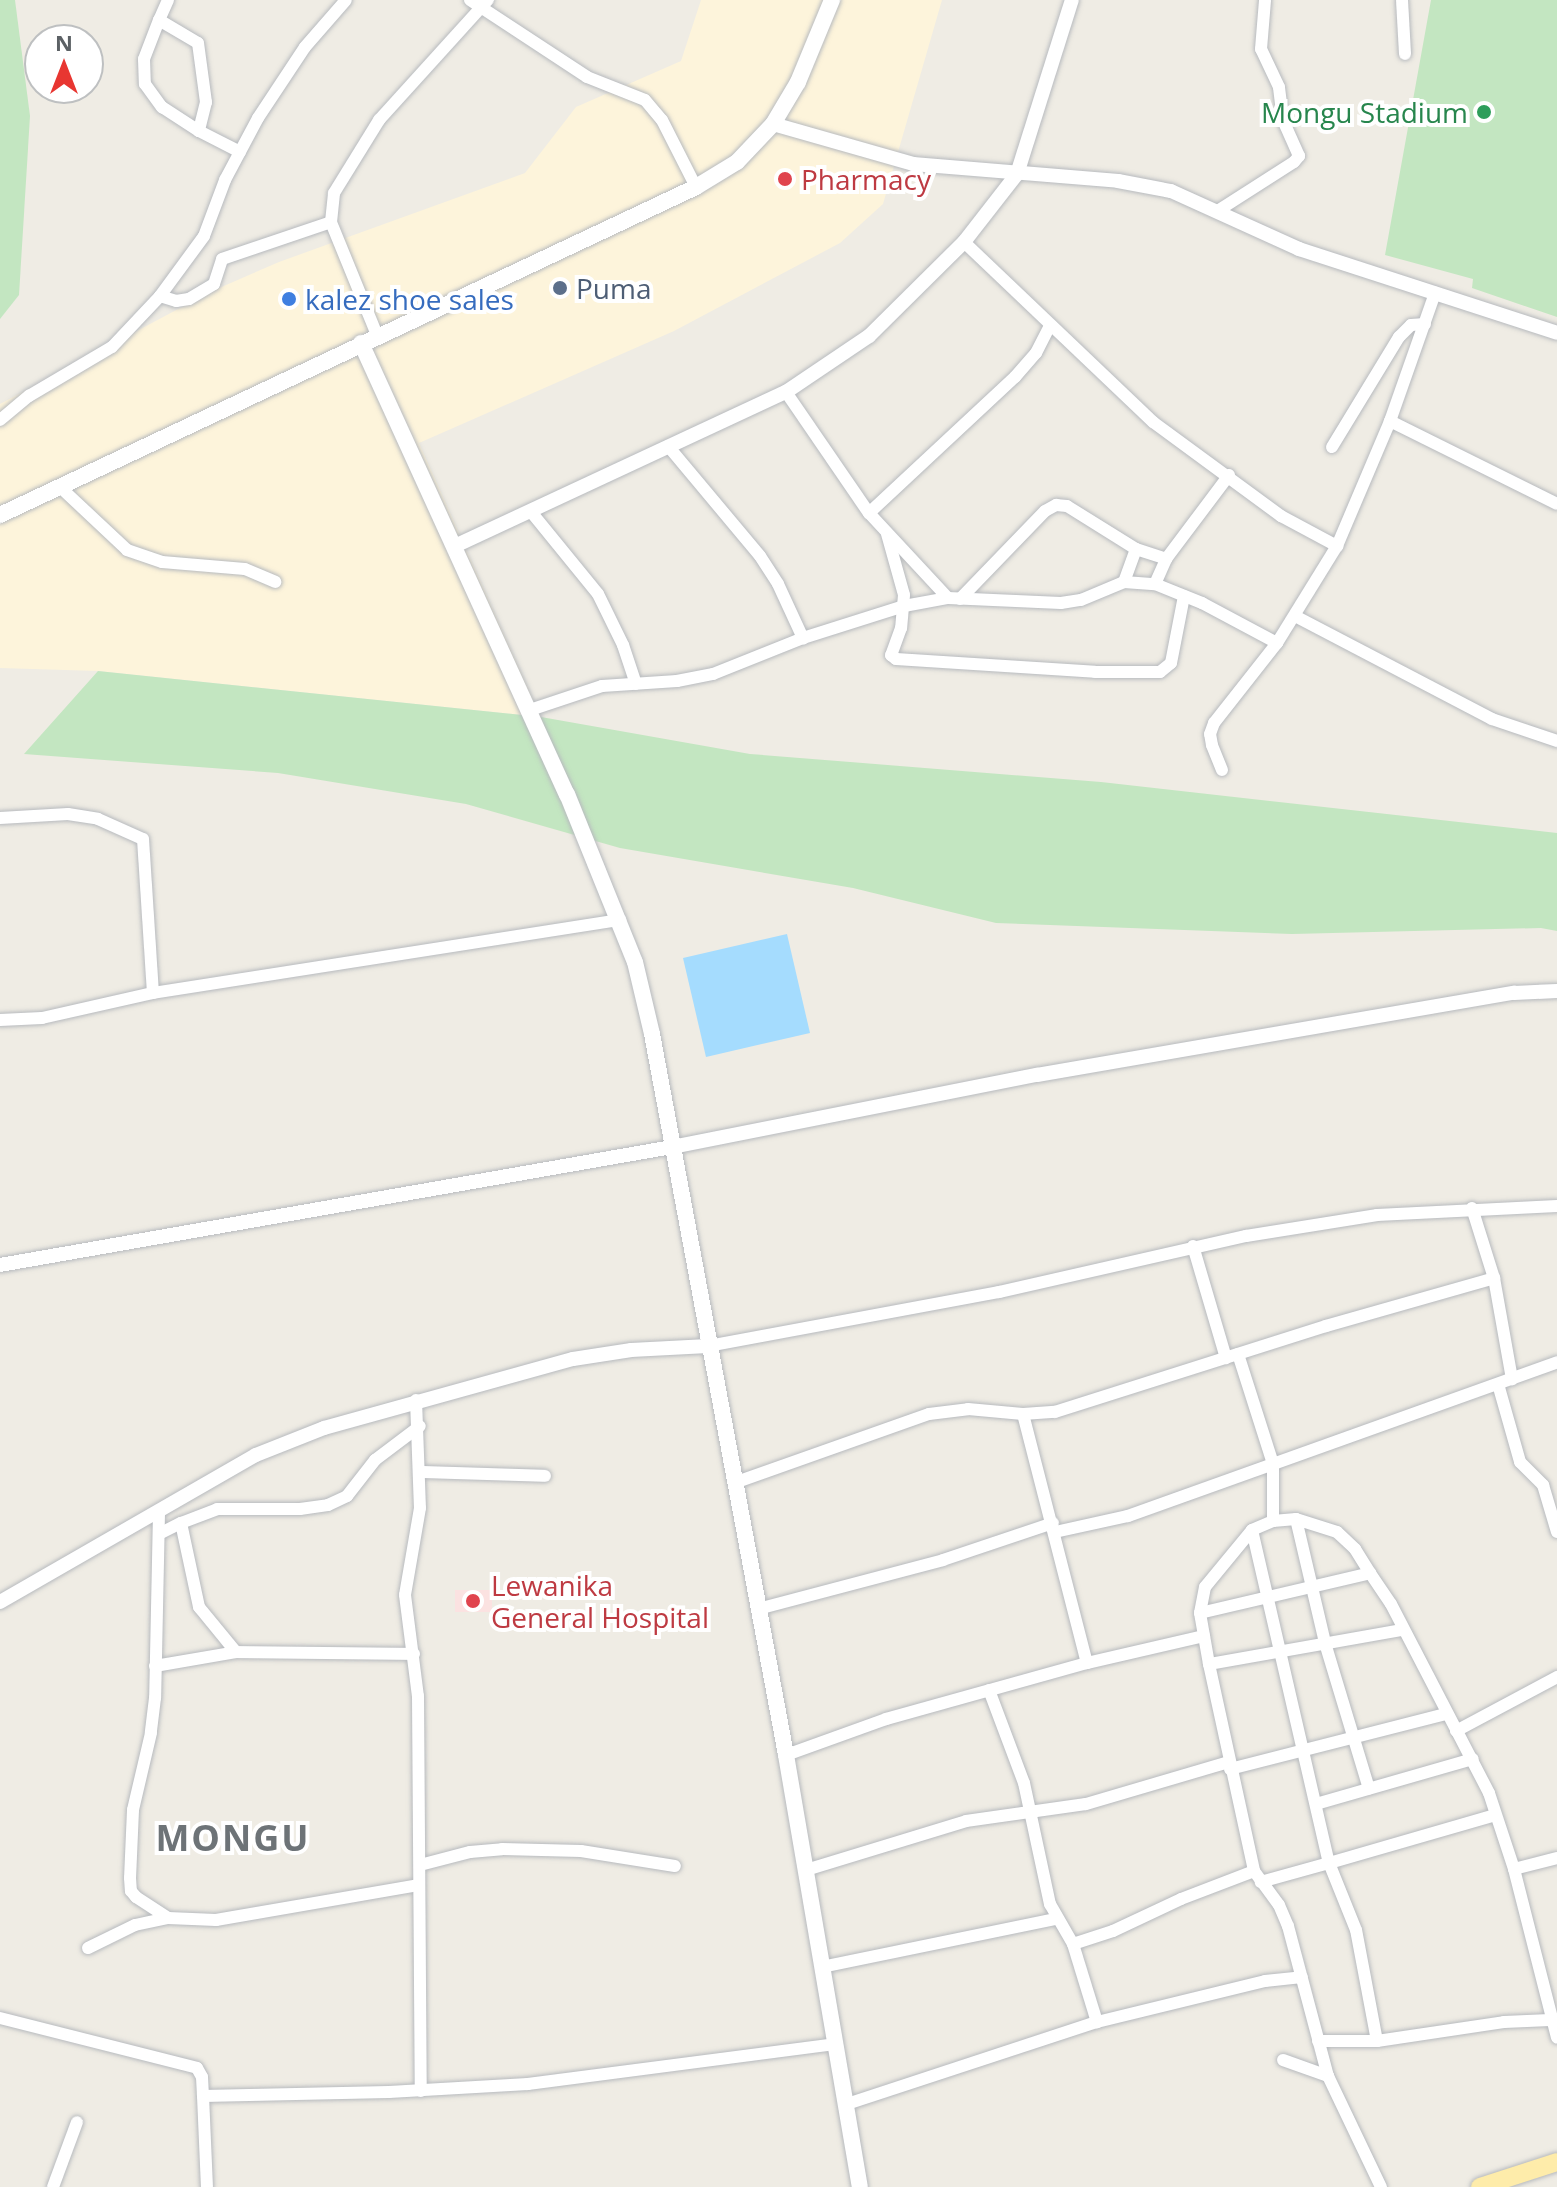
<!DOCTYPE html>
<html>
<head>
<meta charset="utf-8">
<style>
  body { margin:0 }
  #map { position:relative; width:1557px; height:2187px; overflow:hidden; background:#efece4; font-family:"Open Sans",sans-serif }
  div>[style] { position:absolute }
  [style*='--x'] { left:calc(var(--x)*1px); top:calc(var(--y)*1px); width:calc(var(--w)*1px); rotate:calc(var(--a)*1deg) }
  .commercial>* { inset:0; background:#fdf4db }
  .medical>* { inset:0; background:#fbe2e1 }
  .green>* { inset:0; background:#c3e6c1 }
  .water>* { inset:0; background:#a5dcfe }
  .roads { filter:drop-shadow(0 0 2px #b7babe) drop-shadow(0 0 2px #b7babe) }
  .minor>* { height:12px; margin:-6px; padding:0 6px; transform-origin:6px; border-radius:6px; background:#fff }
  .tertiary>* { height:14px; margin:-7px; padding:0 7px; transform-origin:7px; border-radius:7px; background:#fff }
  .secondary>* { height:16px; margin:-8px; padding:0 8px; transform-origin:8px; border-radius:8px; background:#fff }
  .primary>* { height:18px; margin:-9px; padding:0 9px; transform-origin:9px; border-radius:9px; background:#feecaa }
  .dots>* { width:22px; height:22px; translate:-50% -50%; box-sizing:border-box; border:4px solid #fff; border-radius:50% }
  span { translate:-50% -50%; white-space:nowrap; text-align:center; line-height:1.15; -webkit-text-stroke:8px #fff; paint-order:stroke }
  .leisure-label { font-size:28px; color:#27864d }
  .right { translate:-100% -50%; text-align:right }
  .health-label { font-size:28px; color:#be3a42 }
  .left { translate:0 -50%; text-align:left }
  .service-label { font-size:28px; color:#4e5e75 }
  .shop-label { font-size:28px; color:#366cbe }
  .district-label { font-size:36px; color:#6d7377; font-weight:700; letter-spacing:2px }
  .north { position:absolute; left:24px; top:24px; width:80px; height:80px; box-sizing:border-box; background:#fff; border:2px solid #bec0c1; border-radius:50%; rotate:0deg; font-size:22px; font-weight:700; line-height:32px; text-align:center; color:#5c6165 }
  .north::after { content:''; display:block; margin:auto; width:28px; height:36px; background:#e83631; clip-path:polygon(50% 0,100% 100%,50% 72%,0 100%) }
</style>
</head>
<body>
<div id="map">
  <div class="commercial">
    <div style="clip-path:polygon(701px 0,942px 0,883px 204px,840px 243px,674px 331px,419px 443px,541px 717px,98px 671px,0 668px,0 404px,210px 292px,279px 262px,525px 173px,576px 107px,681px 61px)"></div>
  </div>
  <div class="medical">
    <div style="clip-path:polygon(455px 1590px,492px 1590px,492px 1612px,455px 1612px)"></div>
  </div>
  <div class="green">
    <div style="clip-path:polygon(0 0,15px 0,30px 116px,19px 295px,0 319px)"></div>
    <div style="clip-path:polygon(1431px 0,1557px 0,1557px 317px,1472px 288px,1473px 279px,1385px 255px)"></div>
    <div style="clip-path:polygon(98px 671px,541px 717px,750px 754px,1101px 782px,1557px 833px,1557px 931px,1541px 928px,1292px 934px,996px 923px,853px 888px,620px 848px,466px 804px,278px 773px,24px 754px)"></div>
  </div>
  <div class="water">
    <div style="clip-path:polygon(787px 934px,810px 1033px,706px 1057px,683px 958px)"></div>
  </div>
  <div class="roads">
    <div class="minor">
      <div style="--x:168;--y:0;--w:22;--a:114"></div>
      <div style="--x:159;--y:20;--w:45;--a:30.5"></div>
      <div style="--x:198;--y:43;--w:60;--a:82.3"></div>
      <div style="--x:206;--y:102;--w:30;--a:104"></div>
      <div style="--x:199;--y:131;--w:46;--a:27.1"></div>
      <div style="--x:470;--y:0;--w:140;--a:33.3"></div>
      <div style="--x:587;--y:77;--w:62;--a:21.6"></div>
      <div style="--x:645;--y:100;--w:26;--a:50"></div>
      <div style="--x:662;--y:120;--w:75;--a:63.1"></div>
      <div style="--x:1402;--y:0;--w:54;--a:86.8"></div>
      <div style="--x:159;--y:20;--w:42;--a:111"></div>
      <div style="--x:144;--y:59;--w:25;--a:88"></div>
      <div style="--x:145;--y:84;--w:29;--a:54"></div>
      <div style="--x:162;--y:107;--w:44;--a:33"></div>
      <div style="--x:1219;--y:210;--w:89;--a:-32.6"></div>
      <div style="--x:1294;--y:162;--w:8;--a:-50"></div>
      <div style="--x:1299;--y:156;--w:39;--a:-114"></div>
      <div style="--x:1283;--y:120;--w:33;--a:-97"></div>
      <div style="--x:1279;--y:87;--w:42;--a:-115.3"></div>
      <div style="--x:1261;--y:49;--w:49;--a:-85.3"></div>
      <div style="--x:964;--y:242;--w:261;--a:43.6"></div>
      <div style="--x:1153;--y:422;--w:159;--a:36.3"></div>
      <div style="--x:1281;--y:516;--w:64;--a:28.2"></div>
      <div style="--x:160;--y:296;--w:17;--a:17"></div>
      <div style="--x:176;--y:301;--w:13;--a:-9"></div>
      <div style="--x:189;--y:299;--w:29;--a:-31"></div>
      <div style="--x:214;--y:284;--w:26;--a:-72"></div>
      <div style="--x:222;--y:259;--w:115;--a:-18.7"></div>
      <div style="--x:377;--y:335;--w:122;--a:-112.2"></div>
      <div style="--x:331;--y:222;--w:29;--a:-84"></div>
      <div style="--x:334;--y:193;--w:86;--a:-58.3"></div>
      <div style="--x:379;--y:120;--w:162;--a:-47.8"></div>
      <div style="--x:786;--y:392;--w:147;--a:55.6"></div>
      <div style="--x:869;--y:513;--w:116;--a:47.1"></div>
      <div style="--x:0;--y:420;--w:38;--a:-40"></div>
      <div style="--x:29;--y:396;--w:96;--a:-30.6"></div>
      <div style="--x:112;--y:347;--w:70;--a:-46.7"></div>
      <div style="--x:160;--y:296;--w:74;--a:-53.7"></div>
      <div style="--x:204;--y:236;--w:60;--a:-69.4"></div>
      <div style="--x:225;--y:180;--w:70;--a:-62"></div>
      <div style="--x:258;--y:118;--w:85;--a:-56.5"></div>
      <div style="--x:305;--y:47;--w:62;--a:-48.9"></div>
      <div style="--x:1390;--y:421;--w:186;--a:26.4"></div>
      <div style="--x:668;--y:446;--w:143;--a:50.1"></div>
      <div style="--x:760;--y:556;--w:33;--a:57"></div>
      <div style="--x:778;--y:584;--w:60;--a:65.2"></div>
      <div style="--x:1332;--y:447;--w:129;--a:-58.7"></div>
      <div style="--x:1399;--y:337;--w:17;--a:-45"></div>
      <div style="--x:1411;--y:325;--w:14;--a:-4"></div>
      <div style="--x:60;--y:487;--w:92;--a:43.2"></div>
      <div style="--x:127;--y:550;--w:37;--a:19"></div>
      <div style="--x:162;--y:562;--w:83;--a:4.8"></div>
      <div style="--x:245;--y:569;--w:33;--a:23"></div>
      <div style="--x:532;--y:513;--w:104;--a:50.8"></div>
      <div style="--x:598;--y:594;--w:57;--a:63.9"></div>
      <div style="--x:623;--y:645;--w:41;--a:71.6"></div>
      <div style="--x:869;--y:513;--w:200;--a:-43"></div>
      <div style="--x:1015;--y:377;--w:32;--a:-49"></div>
      <div style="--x:1036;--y:353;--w:31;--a:-63"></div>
      <div style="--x:887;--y:534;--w:63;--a:74.4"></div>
      <div style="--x:904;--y:595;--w:33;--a:95"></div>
      <div style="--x:901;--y:628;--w:29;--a:110"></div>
      <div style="--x:891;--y:655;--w:6;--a:39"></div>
      <div style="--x:896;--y:659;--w:199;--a:3.7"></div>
      <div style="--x:1095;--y:672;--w:65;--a:0"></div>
      <div style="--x:1160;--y:672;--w:14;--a:-39"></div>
      <div style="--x:1171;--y:663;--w:68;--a:-79"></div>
      <div style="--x:1124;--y:582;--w:35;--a:-70"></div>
      <div style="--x:1155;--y:584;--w:27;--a:-66"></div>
      <div style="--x:1166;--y:559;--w:105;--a:-53.1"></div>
      <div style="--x:960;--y:599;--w:122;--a:-46"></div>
      <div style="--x:1045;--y:511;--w:13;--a:-29"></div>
      <div style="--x:1056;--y:505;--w:11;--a:5"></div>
      <div style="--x:1067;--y:506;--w:81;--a:31.9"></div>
      <div style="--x:1136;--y:549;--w:32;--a:18"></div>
      <div style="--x:1295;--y:616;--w:222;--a:27.6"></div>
      <div style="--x:1492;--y:719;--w:69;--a:18.7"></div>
      <div style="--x:527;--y:711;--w:79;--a:-18.4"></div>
      <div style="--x:602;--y:686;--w:75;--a:-3.8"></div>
      <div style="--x:677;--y:681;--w:37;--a:-11"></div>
      <div style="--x:713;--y:674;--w:97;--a:-21.8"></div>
      <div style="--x:803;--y:638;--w:106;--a:-17.6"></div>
      <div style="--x:904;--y:606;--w:45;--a:-10.3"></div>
      <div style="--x:948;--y:598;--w:113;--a:2.5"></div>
      <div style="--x:1061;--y:603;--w:20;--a:-9"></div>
      <div style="--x:1081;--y:600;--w:47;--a:-22.7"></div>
      <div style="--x:1124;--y:582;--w:31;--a:4"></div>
      <div style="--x:1155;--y:584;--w:51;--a:22"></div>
      <div style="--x:1202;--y:603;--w:85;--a:28.1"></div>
      <div style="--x:1222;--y:770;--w:27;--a:-112"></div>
      <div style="--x:1212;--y:745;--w:11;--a:-100"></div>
      <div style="--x:1210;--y:734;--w:12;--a:-70"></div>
      <div style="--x:1214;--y:723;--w:102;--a:-51.8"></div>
      <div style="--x:1277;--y:643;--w:114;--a:-58.3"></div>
      <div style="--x:1337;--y:546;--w:136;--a:-67"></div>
      <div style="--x:1390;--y:421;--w:136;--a:-70.6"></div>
      <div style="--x:0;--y:818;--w:68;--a:-3.4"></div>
      <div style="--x:68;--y:814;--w:30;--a:9"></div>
      <div style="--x:98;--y:819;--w:49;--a:24"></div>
      <div style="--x:143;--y:839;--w:154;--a:86.3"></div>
      <div style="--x:0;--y:1020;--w:42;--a:-2.7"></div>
      <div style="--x:42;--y:1018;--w:114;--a:-12.7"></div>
      <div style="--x:153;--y:993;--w:473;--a:-8.9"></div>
      <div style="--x:1472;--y:1208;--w:73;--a:72.6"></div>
      <div style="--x:1494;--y:1278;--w:103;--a:79.9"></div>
      <div style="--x:1193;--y:1246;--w:117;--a:73.6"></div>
      <div style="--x:708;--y:1346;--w:296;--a:-10.5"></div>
      <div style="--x:999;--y:1292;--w:253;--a:-12.8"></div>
      <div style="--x:1246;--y:1236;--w:133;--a:-9.1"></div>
      <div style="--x:1377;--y:1215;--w:180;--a:-2.9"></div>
      <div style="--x:1238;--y:1354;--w:115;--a:72.3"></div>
      <div style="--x:1273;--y:1464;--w:57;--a:90"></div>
      <div style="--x:1273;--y:1521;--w:23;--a:157"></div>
      <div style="--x:1252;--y:1530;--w:74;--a:129.5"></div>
      <div style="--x:1205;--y:1587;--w:26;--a:101"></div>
      <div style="--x:1200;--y:1613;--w:52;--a:80"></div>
      <div style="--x:1209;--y:1664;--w:212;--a:77.7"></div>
      <div style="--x:1254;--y:1871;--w:42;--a:53.7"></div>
      <div style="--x:1279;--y:1905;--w:23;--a:67"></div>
      <div style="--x:1288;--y:1926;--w:155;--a:75.1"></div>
      <div style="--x:1328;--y:2076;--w:123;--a:64.5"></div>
      <div style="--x:1498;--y:1384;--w:81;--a:74.2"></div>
      <div style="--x:1520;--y:1462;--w:33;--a:45"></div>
      <div style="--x:1543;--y:1485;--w:49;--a:73.4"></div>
      <div style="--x:416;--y:1400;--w:108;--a:87.9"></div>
      <div style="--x:420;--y:1508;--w:88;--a:99.8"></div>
      <div style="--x:405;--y:1595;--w:102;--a:82.7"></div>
      <div style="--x:418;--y:1696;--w:395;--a:89.6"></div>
      <div style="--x:1023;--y:1414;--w:257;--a:75.6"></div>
      <div style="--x:421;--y:1472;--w:124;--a:1.8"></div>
      <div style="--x:734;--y:1483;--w:207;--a:-19.5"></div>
      <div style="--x:929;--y:1414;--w:39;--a:-7"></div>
      <div style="--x:968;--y:1409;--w:55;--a:5.2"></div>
      <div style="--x:1023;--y:1414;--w:32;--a:-4"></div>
      <div style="--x:1055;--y:1412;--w:284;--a:-17.6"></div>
      <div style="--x:1326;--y:1326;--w:175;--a:-15.9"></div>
      <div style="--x:159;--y:1513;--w:185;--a:91.2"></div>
      <div style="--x:155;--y:1698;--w:35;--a:97"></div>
      <div style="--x:151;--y:1733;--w:79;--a:103.2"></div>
      <div style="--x:133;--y:1810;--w:68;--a:92.5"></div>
      <div style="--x:130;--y:1878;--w:13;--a:86"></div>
      <div style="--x:131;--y:1891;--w:8;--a:50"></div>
      <div style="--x:136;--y:1897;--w:38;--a:33"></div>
      <div style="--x:1296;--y:1519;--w:127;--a:76.8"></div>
      <div style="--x:1325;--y:1643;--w:152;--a:73.2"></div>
      <div style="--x:1273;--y:1521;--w:23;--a:-5"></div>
      <div style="--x:1296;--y:1519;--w:43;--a:17.6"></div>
      <div style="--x:1337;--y:1532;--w:25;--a:43"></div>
      <div style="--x:1355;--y:1549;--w:28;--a:58"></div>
      <div style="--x:181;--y:1523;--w:39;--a:-21"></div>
      <div style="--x:217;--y:1509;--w:83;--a:0"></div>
      <div style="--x:300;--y:1509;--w:28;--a:-8"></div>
      <div style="--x:328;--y:1505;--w:21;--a:-25"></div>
      <div style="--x:347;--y:1496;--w:46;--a:-52.1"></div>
      <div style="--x:375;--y:1460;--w:56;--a:-37.1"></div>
      <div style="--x:1252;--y:1530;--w:342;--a:77"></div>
      <div style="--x:1329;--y:1863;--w:71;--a:164.4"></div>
      <div style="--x:1055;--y:1532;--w:75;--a:-12.4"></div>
      <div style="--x:1128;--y:1516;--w:456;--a:-19.7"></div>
      <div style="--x:159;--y:1534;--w:25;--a:-27"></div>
      <div style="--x:181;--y:1523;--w:86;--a:77.9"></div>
      <div style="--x:199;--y:1607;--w:58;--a:50.6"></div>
      <div style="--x:758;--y:1609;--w:191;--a:-14.8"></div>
      <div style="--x:943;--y:1560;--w:116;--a:-18.6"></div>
      <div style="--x:1200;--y:1613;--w:175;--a:-13.2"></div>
      <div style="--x:1370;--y:1573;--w:37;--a:56"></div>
      <div style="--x:1391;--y:1604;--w:213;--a:62.6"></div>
      <div style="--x:1489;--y:1793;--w:80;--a:71.8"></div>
      <div style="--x:1514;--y:1869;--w:174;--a:75.7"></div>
      <div style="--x:1209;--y:1664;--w:196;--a:-10"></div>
      <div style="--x:155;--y:1666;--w:82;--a:-9.8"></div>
      <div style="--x:236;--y:1652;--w:178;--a:0.6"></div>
      <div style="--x:989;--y:1690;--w:99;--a:69.4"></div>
      <div style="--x:1024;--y:1783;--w:124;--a:77.9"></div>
      <div style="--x:1050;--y:1904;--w:46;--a:60.1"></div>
      <div style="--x:1073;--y:1944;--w:82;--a:72.9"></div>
      <div style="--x:1456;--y:1731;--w:115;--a:-28.1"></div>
      <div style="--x:786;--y:1755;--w:106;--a:-19.8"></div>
      <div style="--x:886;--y:1719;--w:209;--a:-15.6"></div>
      <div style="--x:1087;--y:1663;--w:120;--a:-13"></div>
      <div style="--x:1230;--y:1769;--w:222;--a:-14.3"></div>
      <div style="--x:1316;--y:1804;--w:163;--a:-16"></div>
      <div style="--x:420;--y:1865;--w:52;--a:-14.6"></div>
      <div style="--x:470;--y:1852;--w:32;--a:-5"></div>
      <div style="--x:502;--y:1849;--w:79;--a:1.5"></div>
      <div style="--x:581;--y:1851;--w:95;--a:9.1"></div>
      <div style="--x:1514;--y:1869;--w:44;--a:-14.3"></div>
      <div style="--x:806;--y:1870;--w:167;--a:-17"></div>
      <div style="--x:966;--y:1821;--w:121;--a:-8.1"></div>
      <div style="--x:1086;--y:1804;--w:149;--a:-16.4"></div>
      <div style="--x:1073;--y:1944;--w:42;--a:-18"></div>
      <div style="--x:1113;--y:1931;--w:75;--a:-25.2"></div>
      <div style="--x:1181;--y:1899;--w:78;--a:-21"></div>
      <div style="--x:88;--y:1948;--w:52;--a:-26.1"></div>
      <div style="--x:135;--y:1925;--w:34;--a:-12"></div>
      <div style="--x:168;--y:1918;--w:48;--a:2.4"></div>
      <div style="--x:216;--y:1920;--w:205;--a:-9.8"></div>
      <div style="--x:822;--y:1967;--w:239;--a:-11.6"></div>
      <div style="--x:0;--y:2018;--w:203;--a:14.2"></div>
      <div style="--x:197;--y:2068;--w:10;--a:61"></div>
      <div style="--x:202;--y:2077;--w:19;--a:87"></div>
      <div style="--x:203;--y:2096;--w:186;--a:-1.2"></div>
      <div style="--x:389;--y:2092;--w:139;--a:-3.3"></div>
      <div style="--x:528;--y:2084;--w:311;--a:-7.4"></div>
      <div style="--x:1318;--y:2041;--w:59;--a:0"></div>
      <div style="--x:1377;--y:2041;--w:113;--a:-100.7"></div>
      <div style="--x:1356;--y:1930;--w:72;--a:-111.9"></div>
      <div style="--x:1329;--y:1863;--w:173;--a:-16.1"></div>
      <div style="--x:1377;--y:2041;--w:128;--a:-8.5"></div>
      <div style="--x:1504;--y:2022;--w:46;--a:-2.5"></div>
      <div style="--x:1283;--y:2060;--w:48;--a:19.6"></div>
      <div style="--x:203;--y:2096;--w:91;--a:87.5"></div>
      <div style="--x:847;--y:2104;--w:263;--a:-18.2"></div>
      <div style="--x:1097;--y:2022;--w:173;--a:-13.7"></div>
      <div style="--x:1265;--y:1981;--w:37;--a:-6"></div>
      <div style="--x:53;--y:2187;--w:69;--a:-69.7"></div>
    </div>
    <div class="tertiary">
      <div style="--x:773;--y:124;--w:146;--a:15.9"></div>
      <div style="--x:913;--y:164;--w:206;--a:4.7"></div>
      <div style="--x:1118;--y:181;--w:54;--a:10.7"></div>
      <div style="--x:1171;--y:191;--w:141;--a:24.4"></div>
      <div style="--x:1299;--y:249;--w:271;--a:18"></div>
      <div style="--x:455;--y:546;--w:365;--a:-25"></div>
      <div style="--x:786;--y:392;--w:100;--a:-34"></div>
      <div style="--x:869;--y:336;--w:134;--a:-44.7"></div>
      <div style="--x:964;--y:242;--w:86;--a:-52.1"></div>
      <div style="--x:1017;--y:174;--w:182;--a:-72.5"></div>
      <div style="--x:0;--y:1265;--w:682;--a:-9.96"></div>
      <div style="--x:672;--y:1147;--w:372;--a:-11.2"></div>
      <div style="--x:1037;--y:1075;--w:484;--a:-9.8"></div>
      <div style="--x:1514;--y:993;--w:43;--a:-2.7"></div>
      <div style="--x:0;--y:1602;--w:295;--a:-29.9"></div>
      <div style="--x:256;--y:1455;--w:73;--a:-21.7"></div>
      <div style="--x:324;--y:1428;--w:258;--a:-15.5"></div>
      <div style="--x:573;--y:1359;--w:59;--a:-8.8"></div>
      <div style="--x:631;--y:1350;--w:77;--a:-3"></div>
    </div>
    <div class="secondary">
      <div style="--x:361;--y:343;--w:496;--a:65.5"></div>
      <div style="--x:567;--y:794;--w:181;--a:68"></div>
      <div style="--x:635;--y:962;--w:74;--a:76.7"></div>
      <div style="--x:652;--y:1034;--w:733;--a:79.47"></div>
      <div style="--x:786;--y:1755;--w:438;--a:80.3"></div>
      <div style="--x:0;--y:515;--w:769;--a:-25.23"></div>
      <div style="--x:696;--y:187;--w:48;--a:-31.4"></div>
      <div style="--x:737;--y:162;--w:52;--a:-46.5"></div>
      <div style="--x:773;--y:124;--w:49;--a:-59.2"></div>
      <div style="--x:798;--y:82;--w:89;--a:-67.5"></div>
    </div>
    <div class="primary">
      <div style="--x:1480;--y:2187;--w:81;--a:-18"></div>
    </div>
  </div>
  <div class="dots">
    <div style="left:1484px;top:112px;background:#2e9e5b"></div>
    <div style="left:785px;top:179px;background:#e0444e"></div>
    <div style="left:560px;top:288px;background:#5c6f8a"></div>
    <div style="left:289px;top:299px;background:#3f7fe0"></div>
    <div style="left:473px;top:1601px;background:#e0444e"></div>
  </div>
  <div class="leisure-label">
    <span class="right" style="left:1468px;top:112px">Mongu Stadium</span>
  </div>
  <div class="health-label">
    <span class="left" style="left:801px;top:179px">Pharmacy</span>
    <span class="left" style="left:491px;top:1601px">Lewanika<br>General Hospital</span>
  </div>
  <div class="service-label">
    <span class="left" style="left:576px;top:288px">Puma</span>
  </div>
  <div class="shop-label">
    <span class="left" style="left:305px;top:299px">kalez shoe sales</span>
  </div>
  <div class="district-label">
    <span style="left:233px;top:1838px">MONGU</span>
  </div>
  <div class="north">N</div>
</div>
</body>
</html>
